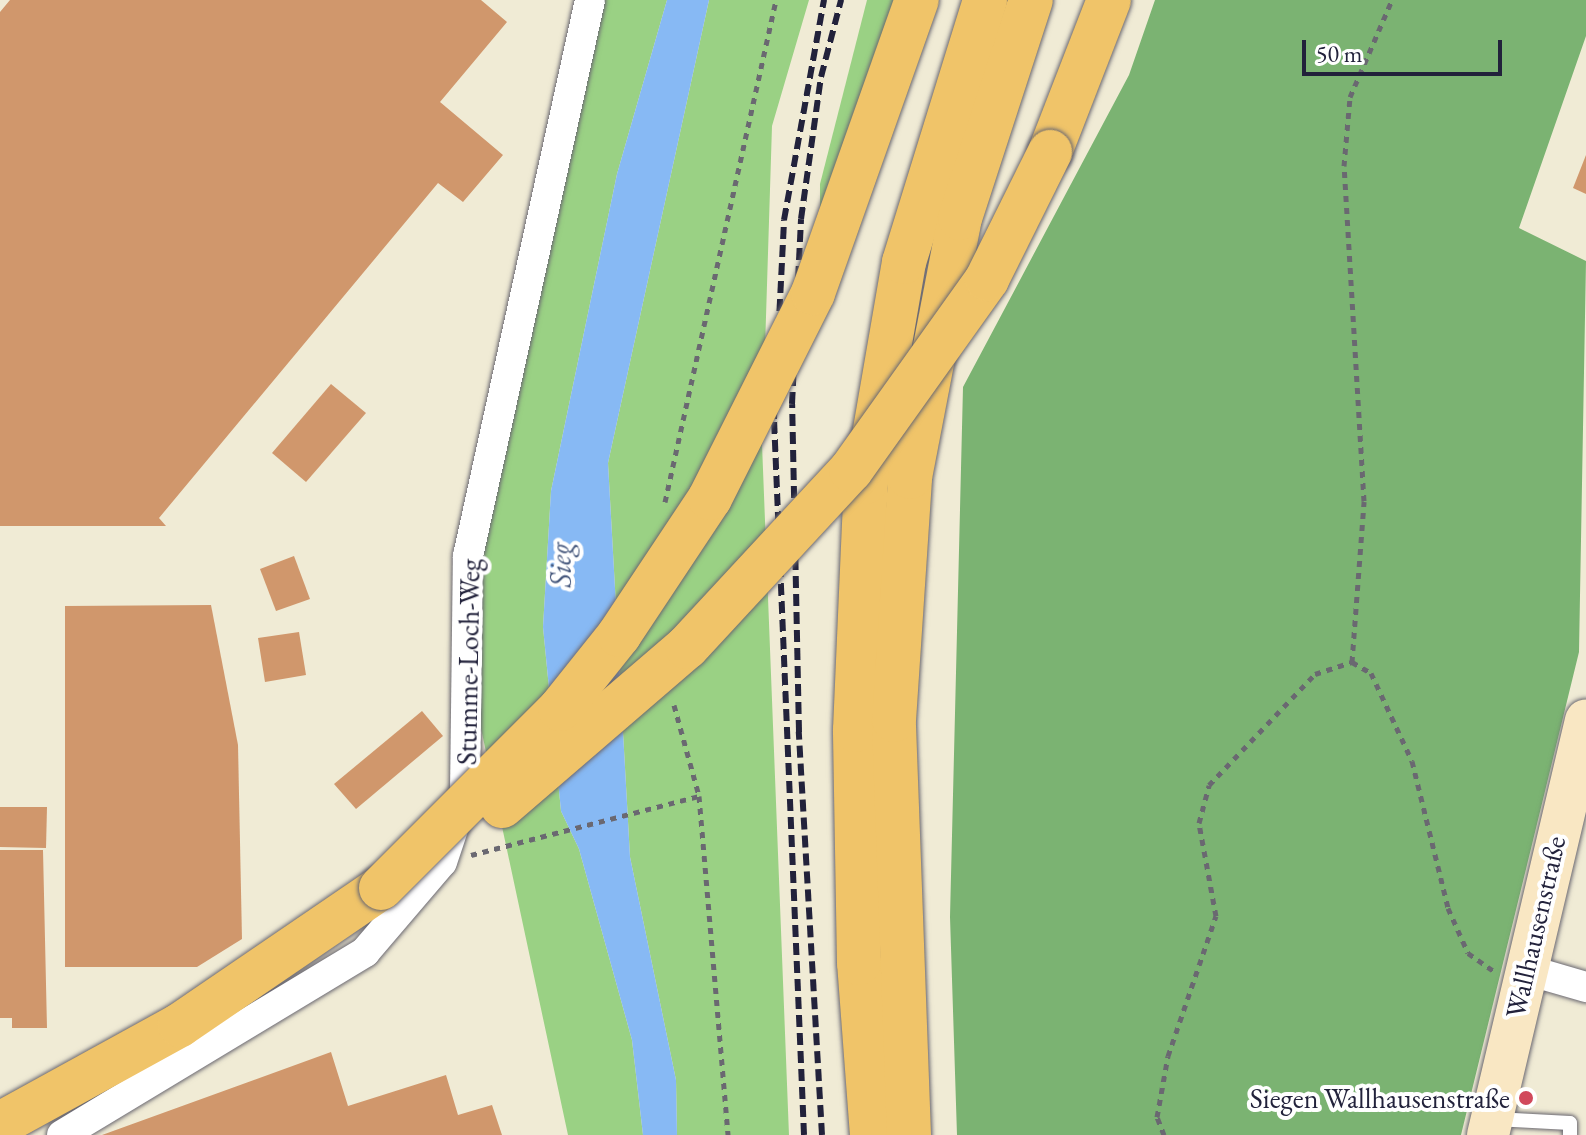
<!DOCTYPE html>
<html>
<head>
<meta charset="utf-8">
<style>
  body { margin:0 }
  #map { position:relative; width:1586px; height:1135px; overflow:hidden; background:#f0ebd5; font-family:"EB Garamond",serif }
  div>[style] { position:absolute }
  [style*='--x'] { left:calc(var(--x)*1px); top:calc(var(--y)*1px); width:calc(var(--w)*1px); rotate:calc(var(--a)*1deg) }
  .green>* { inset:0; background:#9ad184 }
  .forest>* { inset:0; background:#7bb372 }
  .water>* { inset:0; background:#87b9f4 }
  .building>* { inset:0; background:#d0976c }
  .path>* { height:5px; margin-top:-2.5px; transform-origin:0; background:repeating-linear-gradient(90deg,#6a6871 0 6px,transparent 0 12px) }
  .roads { filter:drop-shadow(0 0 2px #6a6871) drop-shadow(0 0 2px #6a6871) }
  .lane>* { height:14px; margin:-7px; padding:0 7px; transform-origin:7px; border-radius:7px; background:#fff }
  .street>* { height:30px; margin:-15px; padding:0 15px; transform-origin:15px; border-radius:15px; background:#fff }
  .secondary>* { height:42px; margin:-21px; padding:0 21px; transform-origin:21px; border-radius:21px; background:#f9e7c3 }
  .highway>* { height:44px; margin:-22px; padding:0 22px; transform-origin:22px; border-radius:22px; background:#f0c469 }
  .rail>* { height:6px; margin-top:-3px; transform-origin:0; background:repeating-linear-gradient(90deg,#22223b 0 12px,transparent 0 18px) }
  .bridges { filter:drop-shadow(0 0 2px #6a6871) drop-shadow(0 0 2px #6a6871) }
  .highway-bridge>* { height:44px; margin:-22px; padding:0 22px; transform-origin:22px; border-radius:22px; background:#f0c469 }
  .dots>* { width:22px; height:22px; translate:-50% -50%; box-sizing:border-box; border:4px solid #fff; border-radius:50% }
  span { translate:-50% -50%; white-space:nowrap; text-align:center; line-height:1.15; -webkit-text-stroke:8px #fff; paint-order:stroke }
  .street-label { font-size:28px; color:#22223b }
  .poi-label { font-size:28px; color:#22223b }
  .right { translate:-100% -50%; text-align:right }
  .water-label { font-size:30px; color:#45577c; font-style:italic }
  .scale { position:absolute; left:1302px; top:40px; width:200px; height:36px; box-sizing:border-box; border:4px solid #22223b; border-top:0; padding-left:10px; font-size:24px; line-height:28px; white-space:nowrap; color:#22223b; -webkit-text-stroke:6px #fff; paint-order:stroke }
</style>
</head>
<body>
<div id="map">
  <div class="green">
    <div style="clip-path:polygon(590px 0,667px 0,617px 174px,551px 491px,543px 627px,561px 811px,579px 849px,632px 1040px,643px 1135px,568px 1135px,467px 663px,468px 556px)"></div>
    <div style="clip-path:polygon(709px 0,809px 0,772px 126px,762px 444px,789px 1135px,677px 1135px,676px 1080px,630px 857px,608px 463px)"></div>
    <div style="clip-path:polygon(867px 0,895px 0,820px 223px,820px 184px)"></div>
  </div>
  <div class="forest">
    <div style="clip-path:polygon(1155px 0,1586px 0,1586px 36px,1519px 228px,1586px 261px,1579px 652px,1461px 1135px,957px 1135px,950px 917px,963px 387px,1129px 75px)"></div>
  </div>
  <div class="water">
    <div style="clip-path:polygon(667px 0,709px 0,608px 463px,630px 857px,676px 1080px,677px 1135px,643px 1135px,632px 1040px,579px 849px,561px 811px,543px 627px,551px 491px,617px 174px)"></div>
  </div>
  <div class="building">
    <div style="clip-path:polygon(10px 0,481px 0,507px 22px,440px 102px,503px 155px,463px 202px,438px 183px,159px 518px,166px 526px,0 526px,0 12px)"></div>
    <div style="clip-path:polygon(1586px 155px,1586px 194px,1573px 188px)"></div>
    <div style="clip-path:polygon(331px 384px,366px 413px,306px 482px,272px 453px)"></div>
    <div style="clip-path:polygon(294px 556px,310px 599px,276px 611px,260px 569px)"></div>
    <div style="clip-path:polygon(211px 605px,238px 745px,242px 939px,197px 967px,65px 967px,65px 606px)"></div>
    <div style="clip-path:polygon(299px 632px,306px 675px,265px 682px,258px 638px)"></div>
    <div style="clip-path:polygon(422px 711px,443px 736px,356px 809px,334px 784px)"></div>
    <div style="clip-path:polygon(0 807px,47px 807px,46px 848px,0 847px)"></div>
    <div style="clip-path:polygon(0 850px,43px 850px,47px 1028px,12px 1028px,12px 1018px,0 1018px)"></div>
    <div style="clip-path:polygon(331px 1052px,348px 1106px,446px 1075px,458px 1115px,492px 1105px,502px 1135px,102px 1135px)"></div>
  </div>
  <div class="path">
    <div style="--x:665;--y:502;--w:514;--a:-77.53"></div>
    <div style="--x:1352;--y:662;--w:161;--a:-85.7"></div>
    <div style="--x:1364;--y:501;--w:336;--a:-93.4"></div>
    <div style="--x:1344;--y:166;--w:69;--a:-85"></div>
    <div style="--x:1350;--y:97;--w:106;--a:-66.6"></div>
    <div style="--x:674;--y:705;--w:94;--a:74.6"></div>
    <div style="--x:699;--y:796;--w:340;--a:85.1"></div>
    <div style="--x:471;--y:855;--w:236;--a:-14.5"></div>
    <div style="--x:1164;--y:1135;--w:19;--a:-111"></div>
    <div style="--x:1157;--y:1117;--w:62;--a:-79.8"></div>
    <div style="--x:1168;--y:1056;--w:148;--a:-71.1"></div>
    <div style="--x:1216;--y:916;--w:95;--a:-100.4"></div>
    <div style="--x:1199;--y:823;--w:39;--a:-75"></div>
    <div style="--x:1209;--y:785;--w:153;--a:-46.3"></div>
    <div style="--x:1315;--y:674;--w:39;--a:-18"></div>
    <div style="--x:1352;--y:662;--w:22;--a:30"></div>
    <div style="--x:1371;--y:673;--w:97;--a:65"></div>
    <div style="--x:1412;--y:761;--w:151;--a:76.2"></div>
    <div style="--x:1448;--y:908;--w:49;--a:66"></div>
    <div style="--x:1468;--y:953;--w:33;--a:35"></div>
  </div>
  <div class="roads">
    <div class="lane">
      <div style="--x:1495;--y:1119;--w:75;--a:3.1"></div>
      <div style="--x:1570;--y:1123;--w:12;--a:90"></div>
    </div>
    <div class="street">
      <div style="--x:1524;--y:969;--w:65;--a:16.2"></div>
      <div style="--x:62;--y:1135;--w:354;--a:-31.1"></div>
      <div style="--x:365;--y:952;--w:118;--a:-49.5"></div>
      <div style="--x:442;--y:862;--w:73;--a:-71.6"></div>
      <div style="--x:465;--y:793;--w:237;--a:-89.3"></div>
      <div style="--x:468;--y:556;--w:569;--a:-77.62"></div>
    </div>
    <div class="secondary">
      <div style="--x:1488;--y:1135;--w:426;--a:-76.7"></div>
    </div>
    <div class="highway">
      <div style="--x:1050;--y:152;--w:163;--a:-68.8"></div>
      <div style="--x:0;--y:1124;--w:205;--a:-28.8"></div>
      <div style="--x:180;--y:1025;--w:243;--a:-34.3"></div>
      <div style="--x:872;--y:1135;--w:172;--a:-94.3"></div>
      <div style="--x:859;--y:963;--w:233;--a:-91"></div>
      <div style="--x:855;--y:730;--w:248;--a:-87.5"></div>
      <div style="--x:866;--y:482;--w:223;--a:-80.2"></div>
      <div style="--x:904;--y:262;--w:274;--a:-72.8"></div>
      <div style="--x:909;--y:1135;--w:415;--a:-92.1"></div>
      <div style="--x:894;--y:720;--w:244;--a:-86.2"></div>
      <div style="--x:910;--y:477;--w:264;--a:-79.1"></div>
      <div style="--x:960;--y:218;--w:229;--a:-72"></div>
    </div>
  </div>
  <div class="rail">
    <div style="--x:804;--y:1135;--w:717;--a:-92.4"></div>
    <div style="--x:774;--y:419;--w:199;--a:-87.1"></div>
    <div style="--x:784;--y:220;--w:224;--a:-79.7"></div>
    <div style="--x:822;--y:1135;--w:404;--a:-93.3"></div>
    <div style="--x:799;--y:732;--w:328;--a:-91.2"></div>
    <div style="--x:792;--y:404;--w:185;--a:-87.2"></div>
    <div style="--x:801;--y:219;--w:143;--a:-82"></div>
    <div style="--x:821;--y:77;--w:80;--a:-75.4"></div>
  </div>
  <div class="bridges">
    <div class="highway-bridge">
      <div style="--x:502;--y:806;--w:244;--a:-40.7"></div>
      <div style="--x:687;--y:647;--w:241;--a:-47.2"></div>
      <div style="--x:851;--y:470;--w:234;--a:-54.5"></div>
      <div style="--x:987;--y:279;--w:142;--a:-63.6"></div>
      <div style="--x:381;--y:888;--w:253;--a:-45"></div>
      <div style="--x:560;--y:709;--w:95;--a:-51.4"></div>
      <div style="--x:619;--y:635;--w:164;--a:-56.4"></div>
      <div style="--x:710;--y:498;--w:229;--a:-63.3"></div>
      <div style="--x:813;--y:293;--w:311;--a:-70.5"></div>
    </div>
  </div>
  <div class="dots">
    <div style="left:1526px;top:1098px;background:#d1495b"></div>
  </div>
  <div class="street-label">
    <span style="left:468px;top:662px;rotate:-89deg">Stumme-Loch-Weg</span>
    <span style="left:1535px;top:927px;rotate:-77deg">Wallhausenstraße</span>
  </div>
  <div class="poi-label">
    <span class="right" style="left:1510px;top:1098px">Siegen Wallhausenstraße</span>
  </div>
  <div class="water-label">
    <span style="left:561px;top:565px;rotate:-91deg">Sieg</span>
  </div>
  <div class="scale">50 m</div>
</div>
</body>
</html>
